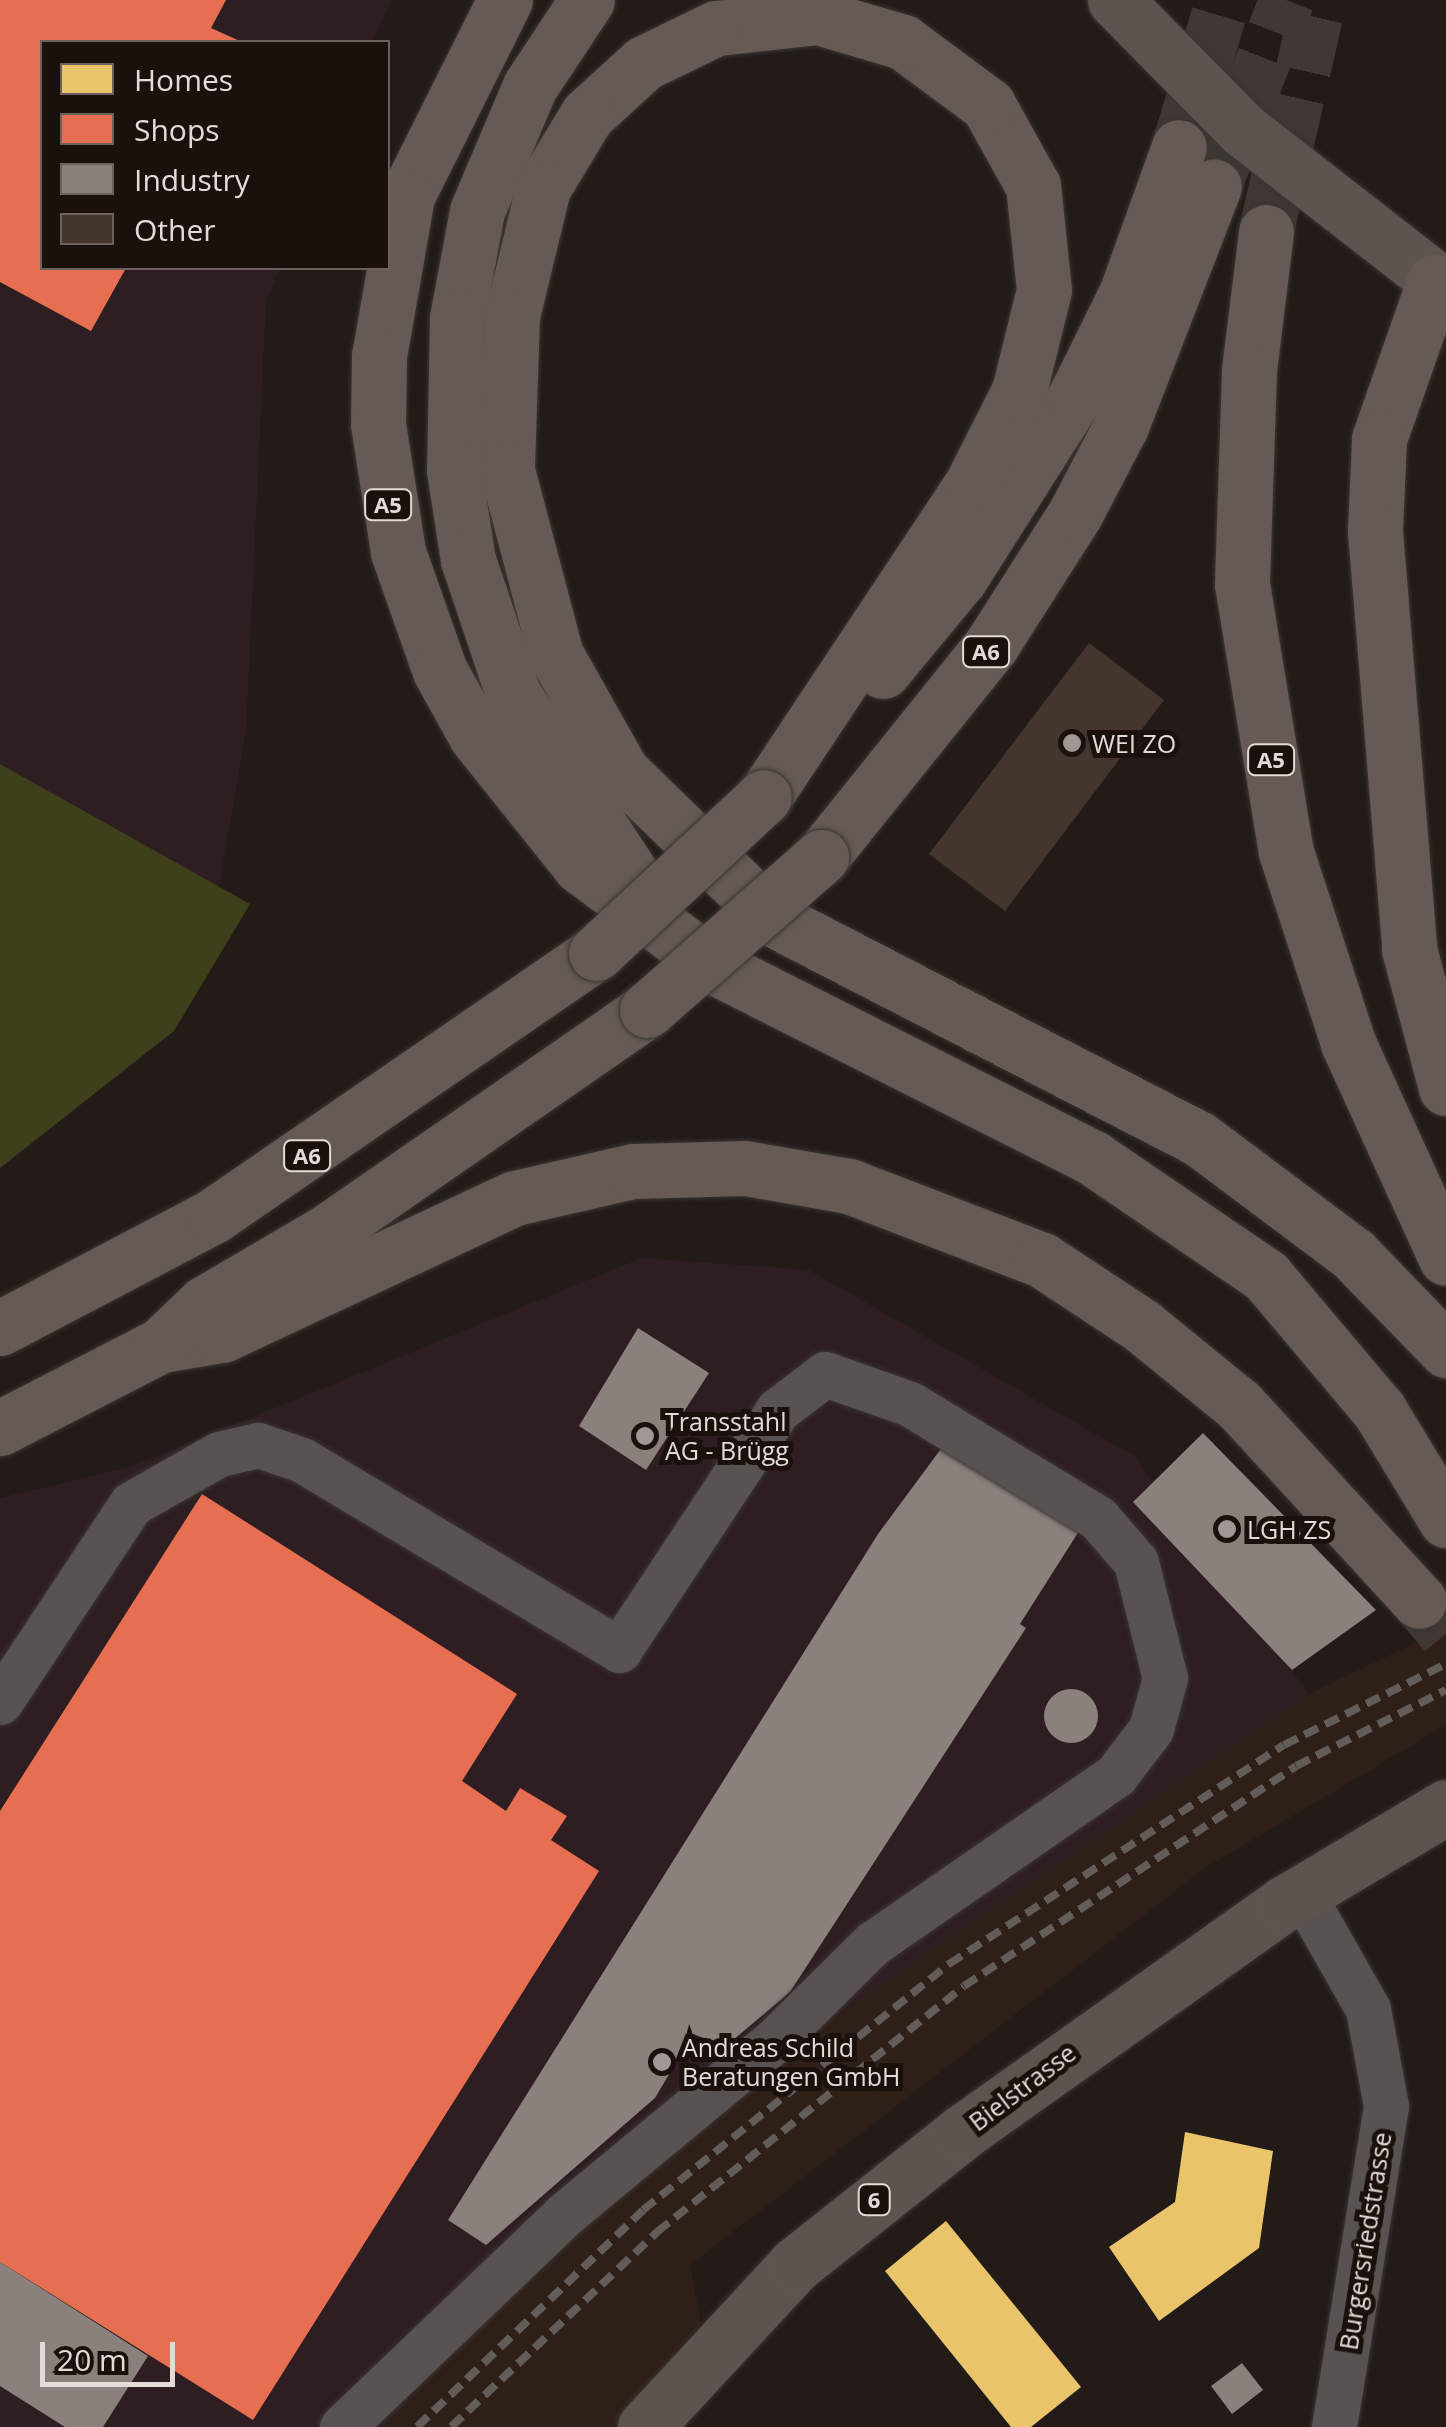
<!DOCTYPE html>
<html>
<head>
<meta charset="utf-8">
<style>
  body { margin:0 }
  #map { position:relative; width:1446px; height:2427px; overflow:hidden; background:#221b18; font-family:"Open Sans",sans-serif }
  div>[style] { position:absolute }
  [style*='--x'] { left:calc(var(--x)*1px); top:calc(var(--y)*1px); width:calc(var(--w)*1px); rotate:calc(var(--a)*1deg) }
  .industrial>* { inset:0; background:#2e1e22 }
  .built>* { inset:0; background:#2e1f18 }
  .green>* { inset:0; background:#3e401b }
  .homes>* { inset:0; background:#e9c46a }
  .shops>* { inset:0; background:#e76f51 }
  .industry>* { inset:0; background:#8a817c }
  .round { border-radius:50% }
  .building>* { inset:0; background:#44362f }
  .highway-tunnel>* { height:55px; margin-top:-27.5px; transform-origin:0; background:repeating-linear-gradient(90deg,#3f3835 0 55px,transparent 0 83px) }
  .roads { filter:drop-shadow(0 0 2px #3a3533) drop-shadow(0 0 2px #3a3533) }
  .minor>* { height:45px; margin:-22.5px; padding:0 22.5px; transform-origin:22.5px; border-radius:22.5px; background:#585250 }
  .major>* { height:55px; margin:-27.5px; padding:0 27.5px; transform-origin:27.5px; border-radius:27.5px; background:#5d544f }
  .highway>* { height:55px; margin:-27.5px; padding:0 27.5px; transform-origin:27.5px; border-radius:27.5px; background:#655b54 }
  .rail>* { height:8px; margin-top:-4px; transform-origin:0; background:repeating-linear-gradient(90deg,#625c5a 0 15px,transparent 0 23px) }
  .bridges { filter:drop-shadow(0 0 2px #3a3533) drop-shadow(0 0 2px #3a3533) }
  .highway-bridge>* { height:55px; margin:-27.5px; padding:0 27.5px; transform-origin:27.5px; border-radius:27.5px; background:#655b54 }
  .dots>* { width:28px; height:28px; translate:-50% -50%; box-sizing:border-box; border:5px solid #1b110c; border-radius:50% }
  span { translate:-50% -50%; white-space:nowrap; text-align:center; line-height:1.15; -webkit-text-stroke:10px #1b110c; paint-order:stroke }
  .shield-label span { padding:2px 8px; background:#1b110c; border:2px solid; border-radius:8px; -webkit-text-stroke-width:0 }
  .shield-label { font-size:22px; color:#e3dbd8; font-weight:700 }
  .poi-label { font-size:25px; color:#e3dbd8 }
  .left { translate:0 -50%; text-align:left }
  .street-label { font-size:25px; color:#e3dbd8 }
  .legend { position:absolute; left:40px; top:40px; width:350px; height:230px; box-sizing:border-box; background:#1b110c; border:2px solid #6b625e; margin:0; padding:12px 18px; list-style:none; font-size:30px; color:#e3dbd8 }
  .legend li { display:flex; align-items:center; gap:20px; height:50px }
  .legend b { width:50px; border:2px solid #6b625e }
  .scale { position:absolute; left:40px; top:2342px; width:135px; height:45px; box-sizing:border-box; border:5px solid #e3dbd8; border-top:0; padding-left:12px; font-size:30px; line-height:35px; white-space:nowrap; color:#e3dbd8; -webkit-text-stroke:8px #1b110c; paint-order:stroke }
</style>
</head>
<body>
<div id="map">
  <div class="industrial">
    <div style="clip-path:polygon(0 0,391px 0,373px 42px,42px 42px,42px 268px,280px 268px,266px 300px,246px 731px,214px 914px,0 791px)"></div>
    <div style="clip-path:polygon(642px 1258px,809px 1270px,1134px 1456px,1309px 1694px,828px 2021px,512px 2281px,385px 2427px,0 2427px,0 1498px,130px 1467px)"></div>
  </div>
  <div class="built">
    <div style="clip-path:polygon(1446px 1628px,1446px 1725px,1205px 1868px,690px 2265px,701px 2323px,616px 2427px,385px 2427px,512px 2281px,828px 2021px,1309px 1694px)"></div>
  </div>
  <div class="green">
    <div style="clip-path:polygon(0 764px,250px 904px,174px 1031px,0 1168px)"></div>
  </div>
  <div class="homes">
    <div style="clip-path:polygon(1185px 2132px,1273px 2151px,1259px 2248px,1159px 2321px,1109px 2247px,1175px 2202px)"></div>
    <div style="clip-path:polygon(946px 2221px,1081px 2387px,1031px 2427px,1011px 2427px,885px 2271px)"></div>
  </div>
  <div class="shops">
    <div style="clip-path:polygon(0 0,226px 0,211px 28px,242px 42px,42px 42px,42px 268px,126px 268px,91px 331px,0 282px)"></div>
    <div style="clip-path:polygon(202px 1494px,517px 1694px,462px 1781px,506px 1811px,520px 1788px,567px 1816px,551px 1840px,599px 1871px,253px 2420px,0 2262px,0 1811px)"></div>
  </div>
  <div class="industry">
    <div style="clip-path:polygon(638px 1328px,709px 1373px,646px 1470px,579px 1426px)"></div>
    <div style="clip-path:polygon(1203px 1433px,1376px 1610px,1292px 1670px,1133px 1502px)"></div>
    <div style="clip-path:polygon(946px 1442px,1081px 1528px,1020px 1624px,1026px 1628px,790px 1992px,726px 2046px,693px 2034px,655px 2098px,486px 2245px,448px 2220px,878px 1534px)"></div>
    <div class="round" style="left:1044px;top:1689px;width:54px;height:54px"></div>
    <div style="clip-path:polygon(0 2262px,148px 2356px,103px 2427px,65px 2427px,0 2386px)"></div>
    <div style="clip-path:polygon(1242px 2363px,1263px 2390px,1232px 2414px,1211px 2386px)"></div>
  </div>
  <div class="building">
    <div style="clip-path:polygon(1089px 643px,1164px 700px,1005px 911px,929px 854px)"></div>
  </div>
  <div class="highway-tunnel">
    <div style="--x:1179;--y:147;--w:153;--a:-73.3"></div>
    <div style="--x:1214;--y:186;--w:200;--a:-68.6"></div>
    <div style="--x:1266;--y:232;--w:238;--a:-77.1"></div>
    <div style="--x:1419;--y:1601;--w:42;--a:49.8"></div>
  </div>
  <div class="roads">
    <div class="minor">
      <div style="--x:0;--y:1702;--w:237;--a:-56.5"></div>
      <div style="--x:131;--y:1504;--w:101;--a:-29.6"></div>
      <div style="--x:219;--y:1454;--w:40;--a:-13"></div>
      <div style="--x:258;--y:1445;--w:46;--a:18.8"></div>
      <div style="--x:302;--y:1460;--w:370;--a:30.9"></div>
      <div style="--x:619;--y:1650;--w:288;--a:-56.5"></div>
      <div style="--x:778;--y:1410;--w:59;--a:-37.5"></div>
      <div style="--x:825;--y:1374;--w:90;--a:19.4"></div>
      <div style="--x:910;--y:1404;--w:220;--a:31.2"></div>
      <div style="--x:1098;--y:1518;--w:58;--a:49.2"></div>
      <div style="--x:1136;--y:1562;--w:120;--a:76"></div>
      <div style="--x:1165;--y:1678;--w:53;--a:105.4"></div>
      <div style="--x:1151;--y:1729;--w:58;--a:127.3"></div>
      <div style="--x:1116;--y:1775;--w:295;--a:145.3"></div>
      <div style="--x:873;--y:1943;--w:139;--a:135.3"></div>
      <div style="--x:774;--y:2041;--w:273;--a:140.4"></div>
      <div style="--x:564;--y:2215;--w:307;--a:136.3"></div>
      <div style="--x:1302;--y:1893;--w:133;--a:60.4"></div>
      <div style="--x:1368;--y:2009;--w:99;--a:79.5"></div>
      <div style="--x:1386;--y:2106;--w:325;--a:99.2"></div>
    </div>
    <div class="major">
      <div style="--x:1115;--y:0;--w:181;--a:45.4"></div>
      <div style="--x:1242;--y:129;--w:259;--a:37.9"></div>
      <div style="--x:645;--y:2427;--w:222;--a:-47.2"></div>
      <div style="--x:796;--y:2264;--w:211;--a:-38.4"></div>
      <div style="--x:961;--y:2133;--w:397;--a:-35.4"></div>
      <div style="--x:1285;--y:1903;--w:187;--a:-30.8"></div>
    </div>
    <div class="highway">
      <div style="--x:505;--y:0;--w:219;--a:116.6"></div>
      <div style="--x:407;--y:196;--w:162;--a:99.9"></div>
      <div style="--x:379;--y:356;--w:68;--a:90.8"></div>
      <div style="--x:378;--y:424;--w:130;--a:81.1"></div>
      <div style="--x:398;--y:552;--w:126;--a:70.6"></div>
      <div style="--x:440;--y:671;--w:74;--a:61"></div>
      <div style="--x:476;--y:736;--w:166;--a:51.3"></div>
      <div style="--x:580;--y:866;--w:169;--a:36.8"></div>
      <div style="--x:715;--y:967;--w:424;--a:26.8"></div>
      <div style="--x:1093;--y:1158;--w:209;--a:34.3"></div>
      <div style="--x:1266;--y:1276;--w:175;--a:49.9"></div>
      <div style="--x:1379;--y:1410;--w:129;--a:58.7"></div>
      <div style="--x:587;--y:0;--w:103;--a:123.5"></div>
      <div style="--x:530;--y:86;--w:136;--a:113"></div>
      <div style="--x:477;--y:211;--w:109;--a:100.6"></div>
      <div style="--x:457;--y:318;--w:152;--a:91.1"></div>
      <div style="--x:454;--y:470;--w:91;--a:81.2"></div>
      <div style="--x:468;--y:560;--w:141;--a:71.4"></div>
      <div style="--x:513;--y:694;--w:227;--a:56.7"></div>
      <div style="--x:1266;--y:232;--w:140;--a:97"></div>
      <div style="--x:1249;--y:371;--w:213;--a:91.9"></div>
      <div style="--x:1242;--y:584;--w:272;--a:80.7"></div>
      <div style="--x:1286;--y:852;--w:201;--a:72"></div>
      <div style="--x:1348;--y:1043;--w:236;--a:65.5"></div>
      <div style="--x:1434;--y:282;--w:166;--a:109.3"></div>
      <div style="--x:1379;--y:439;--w:92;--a:92.5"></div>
      <div style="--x:1375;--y:531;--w:419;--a:85.3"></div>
      <div style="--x:1409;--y:949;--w:144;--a:75.1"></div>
      <div style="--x:883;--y:671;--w:121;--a:-50.4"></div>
      <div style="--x:960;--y:578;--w:214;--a:-57.6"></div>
      <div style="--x:1075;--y:397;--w:115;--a:-63.7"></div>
      <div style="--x:1126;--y:294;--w:156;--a:-70.2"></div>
      <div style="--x:764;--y:797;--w:378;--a:-56.4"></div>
      <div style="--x:973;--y:482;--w:102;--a:-63.2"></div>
      <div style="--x:1019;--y:391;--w:104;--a:-76.1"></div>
      <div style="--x:1044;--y:290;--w:105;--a:-96"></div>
      <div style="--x:1033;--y:186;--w:93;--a:-119.1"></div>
      <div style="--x:988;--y:105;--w:106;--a:-143.5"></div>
      <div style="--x:903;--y:42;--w:89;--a:-163.6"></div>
      <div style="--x:818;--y:17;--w:103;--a:173.8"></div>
      <div style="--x:716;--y:28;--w:80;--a:154.1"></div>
      <div style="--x:644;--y:63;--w:77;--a:137.6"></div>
      <div style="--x:587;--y:115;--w:85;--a:121.1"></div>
      <div style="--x:543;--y:188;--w:132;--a:103.6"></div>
      <div style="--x:512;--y:316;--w:154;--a:91.9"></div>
      <div style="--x:507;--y:470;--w:191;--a:75.2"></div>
      <div style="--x:556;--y:655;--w:134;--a:60.6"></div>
      <div style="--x:622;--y:772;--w:211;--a:44.2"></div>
      <div style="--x:773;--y:919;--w:478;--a:27.3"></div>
      <div style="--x:1198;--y:1138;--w:194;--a:36.8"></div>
      <div style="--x:1353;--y:1254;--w:134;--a:45.9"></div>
      <div style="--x:821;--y:857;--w:273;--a:-51.2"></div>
      <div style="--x:992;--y:644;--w:156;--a:-57.5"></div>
      <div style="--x:1076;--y:512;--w:97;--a:-62.4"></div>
      <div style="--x:1121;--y:426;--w:257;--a:-68.8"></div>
      <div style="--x:0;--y:1328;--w:241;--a:-27.7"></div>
      <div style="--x:213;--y:1216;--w:465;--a:-34.5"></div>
      <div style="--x:161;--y:1345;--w:62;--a:-9.3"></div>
      <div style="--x:222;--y:1335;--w:323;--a:-25.1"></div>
      <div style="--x:515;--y:1198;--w:121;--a:-12.9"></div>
      <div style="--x:633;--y:1171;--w:112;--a:-1.5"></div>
      <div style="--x:745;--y:1168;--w:106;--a:9.8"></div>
      <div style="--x:849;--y:1186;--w:207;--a:21"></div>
      <div style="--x:1042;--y:1260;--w:120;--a:33.4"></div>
      <div style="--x:1142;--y:1326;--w:125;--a:39.2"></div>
      <div style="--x:1239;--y:1405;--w:266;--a:47.4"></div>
      <div style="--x:0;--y:1428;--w:181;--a:-27.3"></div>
      <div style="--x:161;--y:1345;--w:61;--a:-43.7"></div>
      <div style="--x:205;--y:1303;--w:143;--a:-30.3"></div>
      <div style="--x:328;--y:1231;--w:388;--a:-34.7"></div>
    </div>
  </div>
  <div class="rail">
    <div style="--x:417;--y:2427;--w:313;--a:-43.8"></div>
    <div style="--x:643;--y:2210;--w:393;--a:-38.8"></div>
    <div style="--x:949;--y:1964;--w:400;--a:-33.2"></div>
    <div style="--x:1284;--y:1745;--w:181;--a:-26.6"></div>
    <div style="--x:451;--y:2427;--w:284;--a:-43.4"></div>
    <div style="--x:657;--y:2232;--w:393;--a:-38.7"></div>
    <div style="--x:964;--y:1986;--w:398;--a:-33.5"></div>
    <div style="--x:1296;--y:1766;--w:168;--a:-26.9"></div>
  </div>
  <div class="bridges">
    <div class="highway-bridge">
      <div style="--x:596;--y:953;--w:229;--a:-42.9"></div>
      <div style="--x:647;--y:1010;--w:232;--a:-41.3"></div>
    </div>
  </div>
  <div class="dots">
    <div style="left:1072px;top:743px;background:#9f9895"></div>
    <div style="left:645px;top:1436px;background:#9f9895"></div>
    <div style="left:1227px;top:1529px;background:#9f9895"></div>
    <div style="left:662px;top:2062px;background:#9f9895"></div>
  </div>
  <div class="shield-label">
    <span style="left:388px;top:505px">A5</span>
    <span style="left:986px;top:652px">A6</span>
    <span style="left:1271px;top:760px">A5</span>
    <span style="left:307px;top:1156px">A6</span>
    <span style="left:874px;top:2200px">6</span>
  </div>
  <div class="poi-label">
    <span class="left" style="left:1092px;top:743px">WEI ZO</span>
    <span class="left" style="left:665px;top:1436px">Transstahl<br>AG - Brügg</span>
    <span class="left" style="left:1247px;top:1529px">LGH ZS</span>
    <span class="left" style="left:682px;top:2062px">Andreas Schild<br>Beratungen GmbH</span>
  </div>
  <div class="street-label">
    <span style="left:1022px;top:2087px;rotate:-37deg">Bielstrasse</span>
    <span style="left:1365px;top:2241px;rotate:-81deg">Burgersriedstrasse</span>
  </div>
  <ul class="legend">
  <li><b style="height:28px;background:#e9c46a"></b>Homes</li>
  <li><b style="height:28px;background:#e76f51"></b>Shops</li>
  <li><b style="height:28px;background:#8a817c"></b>Industry</li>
  <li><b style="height:28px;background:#44362f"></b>Other</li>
  </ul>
  <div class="scale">20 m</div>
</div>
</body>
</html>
